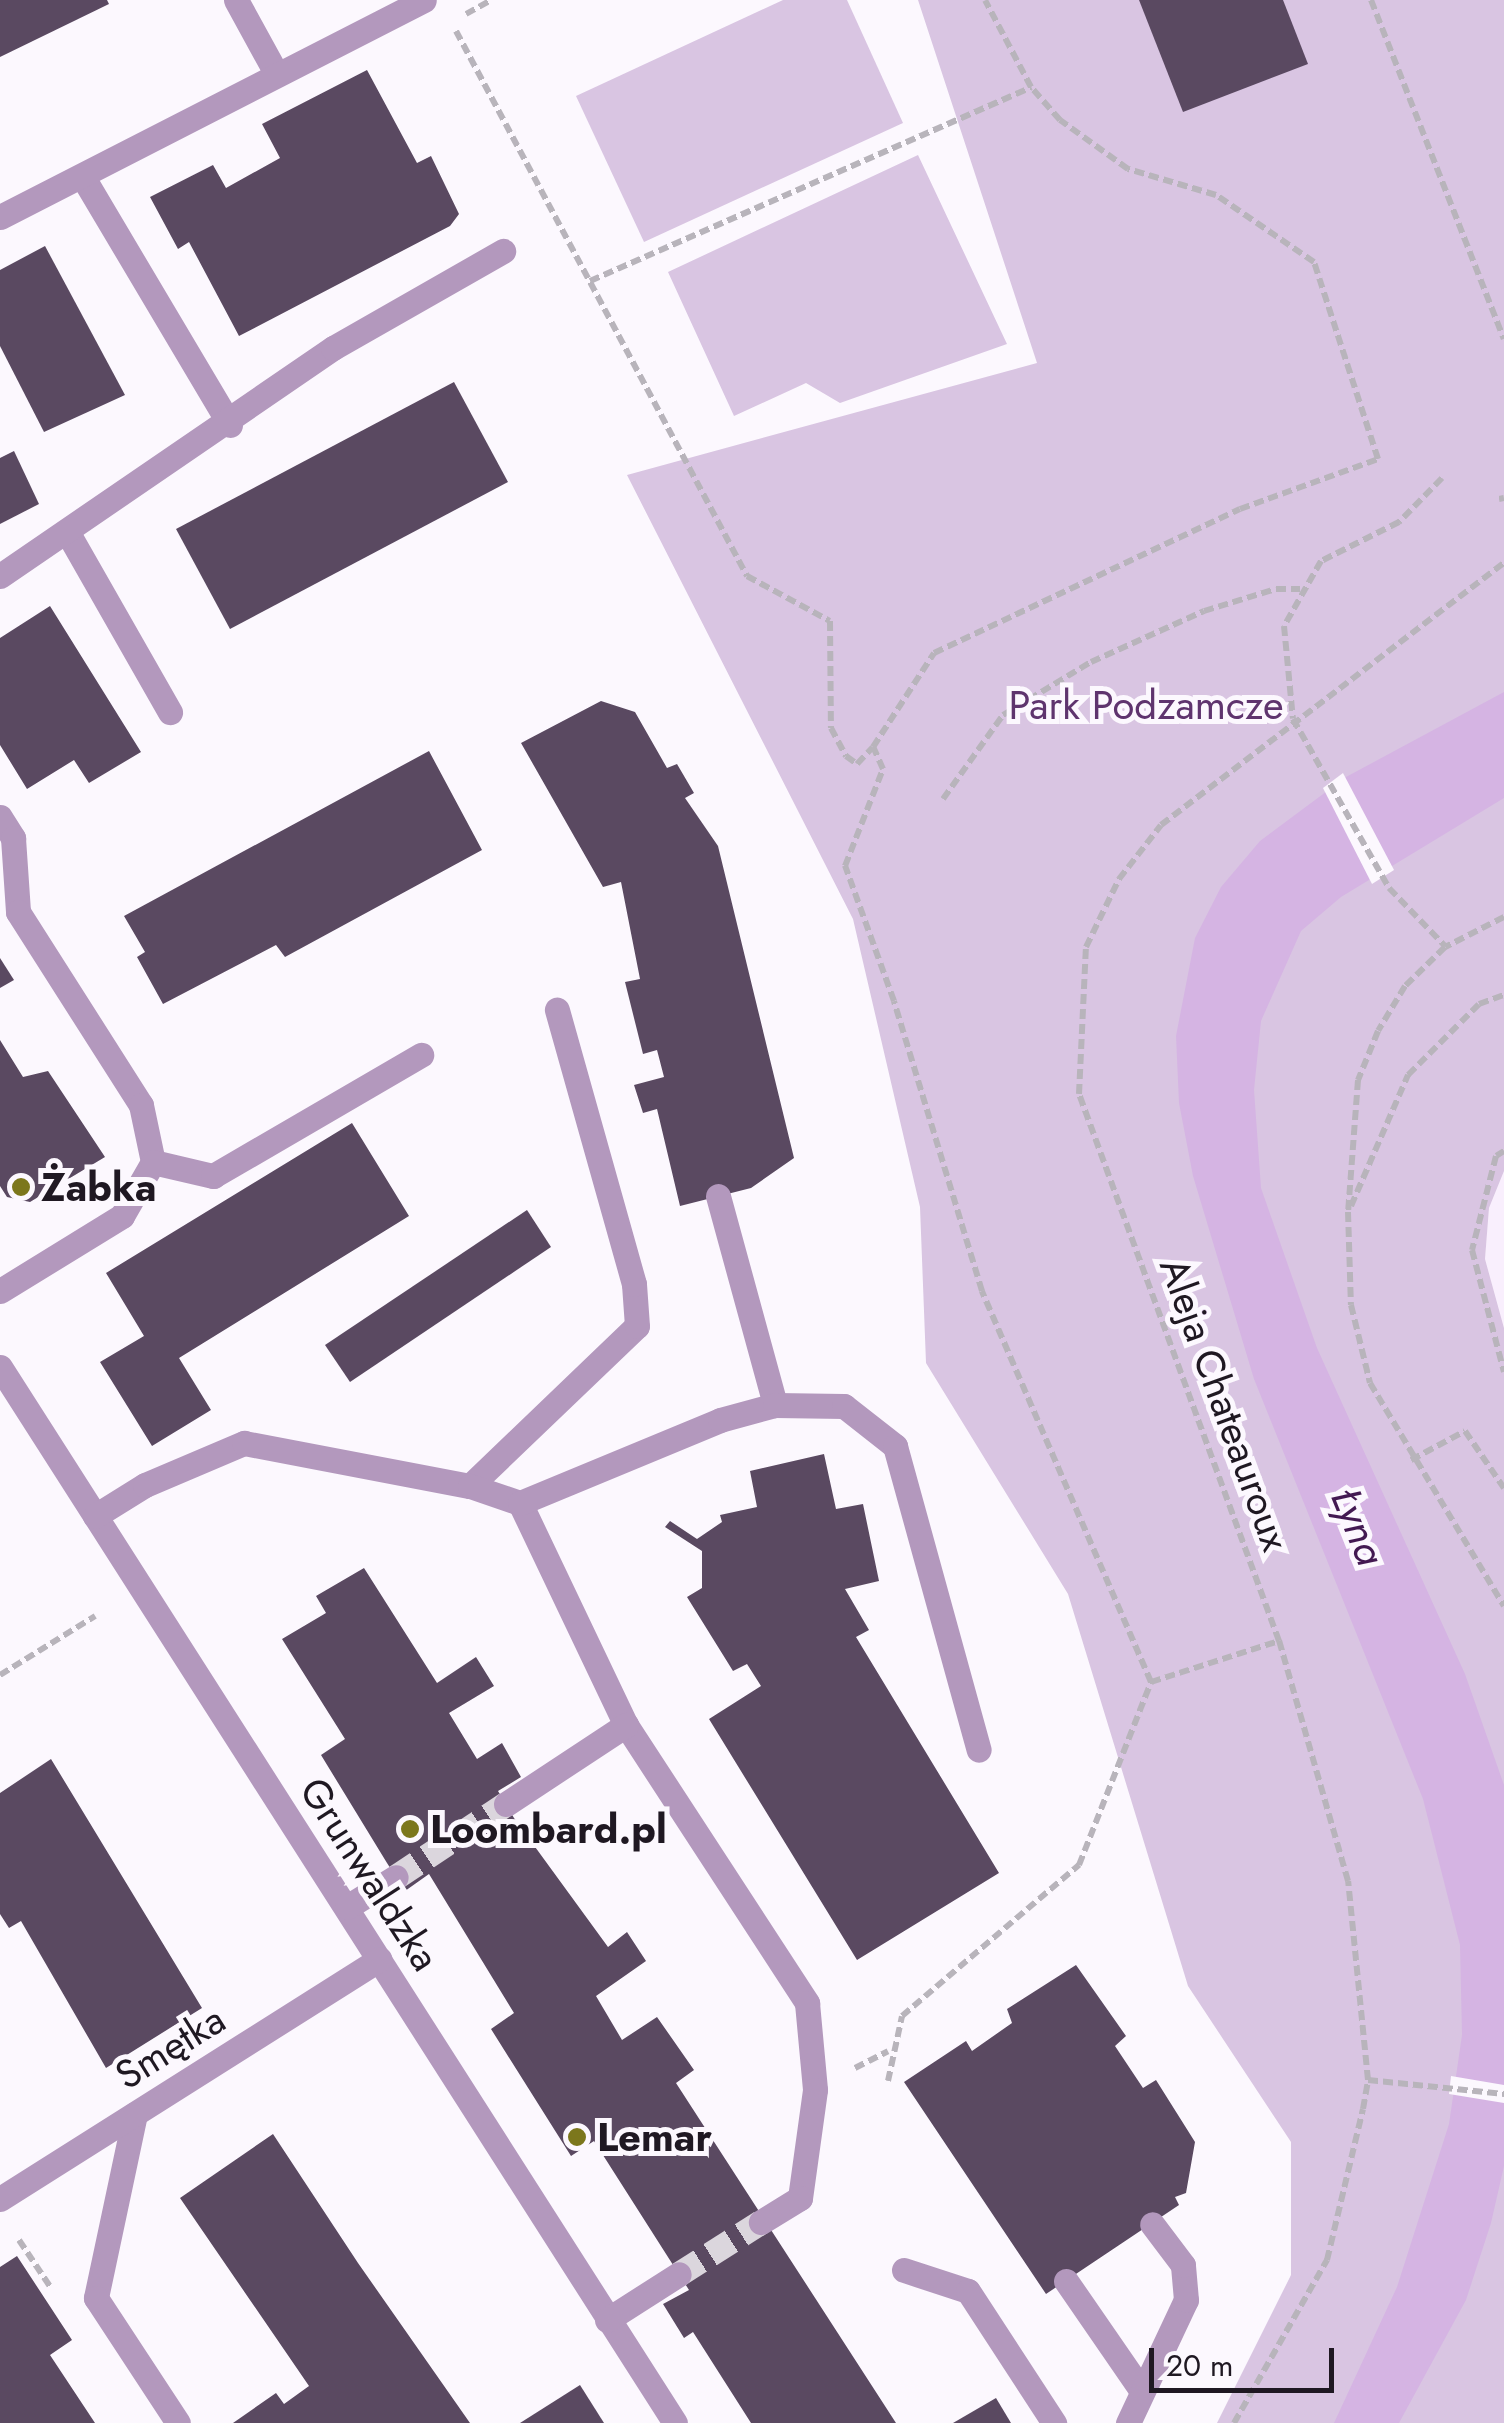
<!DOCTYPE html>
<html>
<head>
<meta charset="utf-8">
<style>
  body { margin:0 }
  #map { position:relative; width:1504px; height:2423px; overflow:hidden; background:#fcf8fe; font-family:Jost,sans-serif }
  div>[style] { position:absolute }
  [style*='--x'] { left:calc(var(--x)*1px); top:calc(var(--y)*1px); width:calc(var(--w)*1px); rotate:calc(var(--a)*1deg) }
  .built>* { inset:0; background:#f9effd }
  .green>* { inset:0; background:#d9c5e2 }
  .water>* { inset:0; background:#d5b4e3 }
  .pier>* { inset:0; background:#fcf8fe }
  .building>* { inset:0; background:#5a4961 }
  .minor-tunnel>* { height:25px; margin-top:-12.5px; transform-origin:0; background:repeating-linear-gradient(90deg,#dbd6dd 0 25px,transparent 0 37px) }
  .path>* { height:6px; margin-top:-3px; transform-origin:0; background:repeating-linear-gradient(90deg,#b8b4bb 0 10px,transparent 0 15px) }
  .minor>* { height:25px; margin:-12.5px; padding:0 12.5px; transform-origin:12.5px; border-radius:12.5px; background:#b398bd }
  .dots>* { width:28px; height:28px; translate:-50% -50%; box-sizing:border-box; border:5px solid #fcf8fe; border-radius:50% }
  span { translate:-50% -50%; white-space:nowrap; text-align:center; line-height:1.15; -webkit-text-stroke:10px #fcf8fe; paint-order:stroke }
  .park-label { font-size:40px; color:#5f346e }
  .poi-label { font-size:40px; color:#1f1822; font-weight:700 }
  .left { translate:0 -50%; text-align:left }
  .street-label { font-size:40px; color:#1f1822 }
  .water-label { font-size:42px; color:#431952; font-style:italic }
  .scale { position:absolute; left:1149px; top:2348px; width:185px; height:45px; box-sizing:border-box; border:5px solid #1f1822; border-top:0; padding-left:12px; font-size:30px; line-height:35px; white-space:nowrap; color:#1f1822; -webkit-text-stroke:8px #fcf8fe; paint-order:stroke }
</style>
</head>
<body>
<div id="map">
  <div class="built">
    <div style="clip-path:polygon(1504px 1171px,1504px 1328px,1485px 1259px,1489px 1208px)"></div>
  </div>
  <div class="green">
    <div style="clip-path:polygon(783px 0,847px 0,903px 123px,644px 242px,576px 96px)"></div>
    <div style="clip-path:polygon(918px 0,1504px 0,1504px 1171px,1489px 1208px,1485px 1259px,1504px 1328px,1504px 2423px,1217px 2423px,1291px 2275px,1291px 2142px,1188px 1986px,1068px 1594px,926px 1363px,920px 1207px,853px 919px,627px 475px,1037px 363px)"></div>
    <div style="clip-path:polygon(918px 155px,1007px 344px,840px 403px,806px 383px,734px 416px,668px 272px)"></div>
  </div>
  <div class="water">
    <div style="clip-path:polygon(1504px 692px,1504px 798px,1341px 897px,1301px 931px,1261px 1021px,1254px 1090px,1261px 1188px,1317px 1348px,1465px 1674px,1504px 1785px,1504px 2166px,1491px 2223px,1466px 2300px,1399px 2423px,1334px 2423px,1397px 2287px,1449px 2124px,1462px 2035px,1460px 1945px,1423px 1799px,1254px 1379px,1193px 1176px,1179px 1103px,1176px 1036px,1195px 938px,1221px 887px,1260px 841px,1346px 777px)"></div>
  </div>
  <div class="pier">
    <div style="clip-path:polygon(1343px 773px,1394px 870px,1372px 884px,1323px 788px)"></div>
    <div style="clip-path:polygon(1451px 2076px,1504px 2085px,1504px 2103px,1449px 2094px)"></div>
  </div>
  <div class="building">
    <div style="clip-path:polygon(0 0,107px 0,109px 4px,0 57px)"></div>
    <div style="clip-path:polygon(1139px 0,1283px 0,1308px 64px,1183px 112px)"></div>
    <div style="clip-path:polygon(367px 70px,417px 163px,431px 156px,459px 214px,450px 226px,239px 336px,189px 242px,178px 249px,150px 197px,213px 165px,226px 188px,280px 158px,262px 124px)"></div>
    <div style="clip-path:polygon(45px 246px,125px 395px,44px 432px,0 346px,0 270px)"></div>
    <div style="clip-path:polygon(454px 382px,508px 482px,230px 629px,176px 529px)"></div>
    <div style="clip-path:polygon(14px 451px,39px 504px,0 524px,0 458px)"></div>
    <div style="clip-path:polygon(50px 606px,141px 752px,89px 783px,74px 760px,27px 789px,0 745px,0 638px)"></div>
    <div style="clip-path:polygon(601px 701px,635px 712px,667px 768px,677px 764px,694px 793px,685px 798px,718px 846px,794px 1158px,751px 1188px,680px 1206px,657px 1109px,643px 1113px,634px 1085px,664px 1077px,657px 1050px,643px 1054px,625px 982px,640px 979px,621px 882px,603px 887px,521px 743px)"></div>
    <div style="clip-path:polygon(429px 751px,482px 850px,285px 957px,276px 945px,163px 1004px,137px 957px,145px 952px,124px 916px)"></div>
    <div style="clip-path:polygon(0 958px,14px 980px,0 988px)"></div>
    <div style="clip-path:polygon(0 1040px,23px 1077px,48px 1071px,105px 1157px,30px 1202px,7px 1197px,0 1186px)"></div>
    <div style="clip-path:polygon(352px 1123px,409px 1216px,179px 1358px,211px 1410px,152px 1446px,100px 1362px,144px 1336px,106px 1273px)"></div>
    <div style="clip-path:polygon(527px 1210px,551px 1247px,350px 1382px,325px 1345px)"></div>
    <div style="clip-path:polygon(824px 1454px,836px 1509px,863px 1504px,879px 1581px,845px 1589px,869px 1630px,856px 1637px,999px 1873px,857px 1960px,709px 1719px,761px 1686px,747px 1664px,733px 1671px,687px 1597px,702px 1588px,702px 1551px,665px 1527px,670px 1521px,697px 1539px,722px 1522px,720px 1515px,757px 1507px,750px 1471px)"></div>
    <div style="clip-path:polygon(364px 1568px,437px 1683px,476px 1657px,494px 1686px,449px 1713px,477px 1759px,502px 1743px,521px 1777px,498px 1791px,514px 1818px,608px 1947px,627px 1932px,646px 1961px,596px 1996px,622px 2040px,657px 2017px,694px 2070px,676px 2083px,896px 2423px,751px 2423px,693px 2332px,684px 2338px,663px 2304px,689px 2290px,594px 2141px,571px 2156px,491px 2029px,514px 2013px,429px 1874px,405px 1891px,387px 1863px,321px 1755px,345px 1739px,282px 1639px,326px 1613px,316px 1596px)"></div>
    <div style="clip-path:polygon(51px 1759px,202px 2008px,106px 2068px,21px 1921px,9px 1928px,0 1914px,0 1793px)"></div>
    <div style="clip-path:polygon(1076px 1965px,1126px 2036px,1115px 2046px,1143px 2088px,1156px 2080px,1195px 2142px,1186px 2193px,1175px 2197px,1179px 2205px,1046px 2294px,904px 2082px,966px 2041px,972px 2051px,1012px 2023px,1007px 2009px)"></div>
    <div style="clip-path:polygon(273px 2134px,358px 2263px,470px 2423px,233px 2423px,276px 2393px,284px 2404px,309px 2386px,180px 2198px)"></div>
    <div style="clip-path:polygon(17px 2256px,72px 2340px,50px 2355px,95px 2423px,0 2423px,0 2267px)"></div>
    <div style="clip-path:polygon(580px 2385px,604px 2423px,520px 2423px)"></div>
    <div style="clip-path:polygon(996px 2398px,1011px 2423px,953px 2423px)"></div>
  </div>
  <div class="minor-tunnel">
    <div style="--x:396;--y:1877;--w:132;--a:-33.6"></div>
    <div style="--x:679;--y:2274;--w:97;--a:-32.4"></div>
  </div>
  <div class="path">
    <div style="--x:1371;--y:0;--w:364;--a:68.6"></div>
    <div style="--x:466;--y:14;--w:29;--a:-29"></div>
    <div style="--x:456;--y:31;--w:618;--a:61.9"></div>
    <div style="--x:747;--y:576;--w:94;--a:28.5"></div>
    <div style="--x:830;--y:621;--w:107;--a:89.5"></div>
    <div style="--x:831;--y:728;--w:32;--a:62"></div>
    <div style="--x:846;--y:756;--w:14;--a:36"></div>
    <div style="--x:857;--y:764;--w:23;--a:-47"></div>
    <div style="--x:590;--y:281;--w:482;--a:-23.7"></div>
    <div style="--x:1442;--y:478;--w:62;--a:134.3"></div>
    <div style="--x:1399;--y:522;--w:87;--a:153.4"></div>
    <div style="--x:1321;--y:561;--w:75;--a:119.6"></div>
    <div style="--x:1284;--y:626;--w:93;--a:84.5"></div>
    <div style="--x:1293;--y:719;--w:194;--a:60.4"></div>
    <div style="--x:1389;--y:888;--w:81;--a:46"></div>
    <div style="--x:1499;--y:499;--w:5;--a:-11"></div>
    <div style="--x:943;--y:799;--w:103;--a:-54.5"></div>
    <div style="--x:1003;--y:715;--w:103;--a:-31.1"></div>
    <div style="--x:1091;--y:662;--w:124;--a:-24.3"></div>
    <div style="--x:1204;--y:611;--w:75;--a:-17"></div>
    <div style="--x:1276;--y:589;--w:24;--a:0"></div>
    <div style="--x:1504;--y:917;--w:66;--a:153"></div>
    <div style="--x:1445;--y:947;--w:56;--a:135.7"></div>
    <div style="--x:1405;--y:986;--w:52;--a:121"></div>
    <div style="--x:1378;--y:1031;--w:53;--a:112.2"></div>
    <div style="--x:1358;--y:1080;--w:132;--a:94.3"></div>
    <div style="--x:1348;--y:1212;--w:93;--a:88.2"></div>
    <div style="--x:1351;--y:1305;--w:80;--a:76.3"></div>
    <div style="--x:1370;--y:1383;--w:260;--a:59"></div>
    <div style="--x:1504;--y:1151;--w:9;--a:148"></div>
    <div style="--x:1496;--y:1156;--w:97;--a:104.3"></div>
    <div style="--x:1472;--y:1250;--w:126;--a:75.3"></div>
    <div style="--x:1351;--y:1206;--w:143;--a:-66.5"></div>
    <div style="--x:1408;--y:1075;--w:100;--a:-45"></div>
    <div style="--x:1479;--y:1004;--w:27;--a:-20"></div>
    <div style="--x:1411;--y:1460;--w:61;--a:-28.2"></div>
    <div style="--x:1465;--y:1431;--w:69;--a:55.6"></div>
    <div style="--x:0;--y:1675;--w:112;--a:-31.8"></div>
    <div style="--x:1151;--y:1682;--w:134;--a:-17.8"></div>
    <div style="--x:855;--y:2068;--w:37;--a:-27"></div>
    <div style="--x:1368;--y:2080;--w:137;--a:5.9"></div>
    <div style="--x:888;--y:2081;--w:66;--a:-77.8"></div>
    <div style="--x:902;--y:2016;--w:233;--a:-40.5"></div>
    <div style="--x:1079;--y:1865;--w:197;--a:-68.5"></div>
    <div style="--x:1151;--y:1682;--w:426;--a:-113.4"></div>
    <div style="--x:982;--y:1291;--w:303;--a:-106.9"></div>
    <div style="--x:894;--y:1001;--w:144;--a:-109.9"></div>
    <div style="--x:845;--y:866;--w:104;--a:-68.6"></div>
    <div style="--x:883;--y:769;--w:24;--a:-114"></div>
    <div style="--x:873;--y:747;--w:112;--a:-57"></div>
    <div style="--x:934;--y:653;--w:338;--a:-25.2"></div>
    <div style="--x:1240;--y:509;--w:147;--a:-19.9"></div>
    <div style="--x:1378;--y:459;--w:207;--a:-108"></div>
    <div style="--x:1314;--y:262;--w:119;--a:-145.6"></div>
    <div style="--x:1216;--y:195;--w:92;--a:-163.5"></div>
    <div style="--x:1128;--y:169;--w:84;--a:-144.2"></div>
    <div style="--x:1060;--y:120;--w:44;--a:-131.3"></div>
    <div style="--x:1031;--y:87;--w:98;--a:-117.9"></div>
    <div style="--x:19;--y:2240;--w:58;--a:56.3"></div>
    <div style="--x:1234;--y:2423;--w:188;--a:-60.3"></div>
    <div style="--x:1327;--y:2260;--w:155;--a:-76.6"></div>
    <div style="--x:1363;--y:2109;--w:29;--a:-80"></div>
    <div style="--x:1368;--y:2080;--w:200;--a:-95.7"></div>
    <div style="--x:1348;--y:1881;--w:250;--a:-106"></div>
    <div style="--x:1279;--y:1641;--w:582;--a:-110.08"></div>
    <div style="--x:1079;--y:1094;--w:147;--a:-87.3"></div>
    <div style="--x:1086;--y:947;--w:76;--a:-64.1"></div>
    <div style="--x:1119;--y:879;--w:68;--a:-52.1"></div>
    <div style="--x:1161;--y:825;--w:432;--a:-37.4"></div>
  </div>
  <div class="minor">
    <div style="--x:236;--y:0;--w:85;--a:61.3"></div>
    <div style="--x:84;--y:179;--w:286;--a:59.3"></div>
    <div style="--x:0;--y:217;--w:476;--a:-27.1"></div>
    <div style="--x:69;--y:535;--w:204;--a:60.3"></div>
    <div style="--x:0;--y:576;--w:404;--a:-34.4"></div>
    <div style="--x:333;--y:348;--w:196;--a:-29.7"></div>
    <div style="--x:0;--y:817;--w:25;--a:58"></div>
    <div style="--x:13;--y:838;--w:74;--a:86.1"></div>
    <div style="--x:18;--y:912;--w:229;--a:57.5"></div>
    <div style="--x:141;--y:1105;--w:58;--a:78.1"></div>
    <div style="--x:153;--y:1162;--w:62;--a:119.9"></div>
    <div style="--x:122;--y:1216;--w:143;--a:148.4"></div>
    <div style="--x:153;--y:1162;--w:62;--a:13.1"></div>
    <div style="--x:213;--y:1176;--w:241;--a:-30.2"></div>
    <div style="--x:718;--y:1196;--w:217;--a:74.7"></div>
    <div style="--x:0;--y:1367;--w:1253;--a:57.41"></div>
    <div style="--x:470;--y:1486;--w:231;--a:-43.8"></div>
    <div style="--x:637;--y:1326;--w:42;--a:-94.1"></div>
    <div style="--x:634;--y:1284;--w:285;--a:-105.7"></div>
    <div style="--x:520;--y:1503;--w:246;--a:64.5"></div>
    <div style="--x:626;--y:1725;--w:332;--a:56.9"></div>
    <div style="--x:807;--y:2003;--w:87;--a:84.7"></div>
    <div style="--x:815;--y:2090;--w:109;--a:97.9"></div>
    <div style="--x:800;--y:2198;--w:46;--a:148.4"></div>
    <div style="--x:95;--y:1516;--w:59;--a:-31.8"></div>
    <div style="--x:145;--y:1485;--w:108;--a:-23"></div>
    <div style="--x:244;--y:1443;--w:230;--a:10.8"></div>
    <div style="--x:470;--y:1486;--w:53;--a:18.8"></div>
    <div style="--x:520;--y:1503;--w:217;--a:-22.5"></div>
    <div style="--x:720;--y:1420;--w:57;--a:-15.3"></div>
    <div style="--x:775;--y:1405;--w:69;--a:0.8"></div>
    <div style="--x:844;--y:1406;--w:65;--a:38.1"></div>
    <div style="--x:895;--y:1446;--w:315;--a:74.6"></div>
    <div style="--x:506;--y:1804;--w:144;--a:-33.4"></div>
    <div style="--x:347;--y:1907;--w:57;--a:-31.5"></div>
    <div style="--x:135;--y:2114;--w:188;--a:102"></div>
    <div style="--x:96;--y:2298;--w:149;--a:56.7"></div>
    <div style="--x:0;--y:2199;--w:449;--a:-32.3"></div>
    <div style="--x:904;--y:2270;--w:67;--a:18.2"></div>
    <div style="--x:968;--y:2291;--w:158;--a:56.9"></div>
    <div style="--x:1066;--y:2281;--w:134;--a:55.4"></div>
    <div style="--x:607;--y:2320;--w:85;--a:-32.6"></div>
    <div style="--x:1128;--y:2423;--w:136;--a:-64.8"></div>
    <div style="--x:1186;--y:2300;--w:35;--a:-95"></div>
    <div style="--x:1183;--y:2265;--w:51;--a:-127.1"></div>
  </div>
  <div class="dots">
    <div style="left:21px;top:1187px;background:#7c771c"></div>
    <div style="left:410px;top:1829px;background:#7c771c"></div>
    <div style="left:577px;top:2137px;background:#7c771c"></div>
  </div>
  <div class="park-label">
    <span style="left:1146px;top:705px">Park Podzamcze</span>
  </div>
  <div class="poi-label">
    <span class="left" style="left:41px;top:1187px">Żabka</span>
    <span class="left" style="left:430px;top:1829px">Loombard.pl</span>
    <span class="left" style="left:597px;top:2137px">Lemar</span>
  </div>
  <div class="street-label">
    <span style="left:1225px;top:1404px;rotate:70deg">Aleja Chateauroux</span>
    <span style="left:370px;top:1874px;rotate:57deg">Grunwaldzka</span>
    <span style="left:170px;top:2047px;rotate:-32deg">Smętka</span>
  </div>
  <div class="water-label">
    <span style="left:1358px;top:1527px;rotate:68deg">Łyna</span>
  </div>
  <div class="scale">20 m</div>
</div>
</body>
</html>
